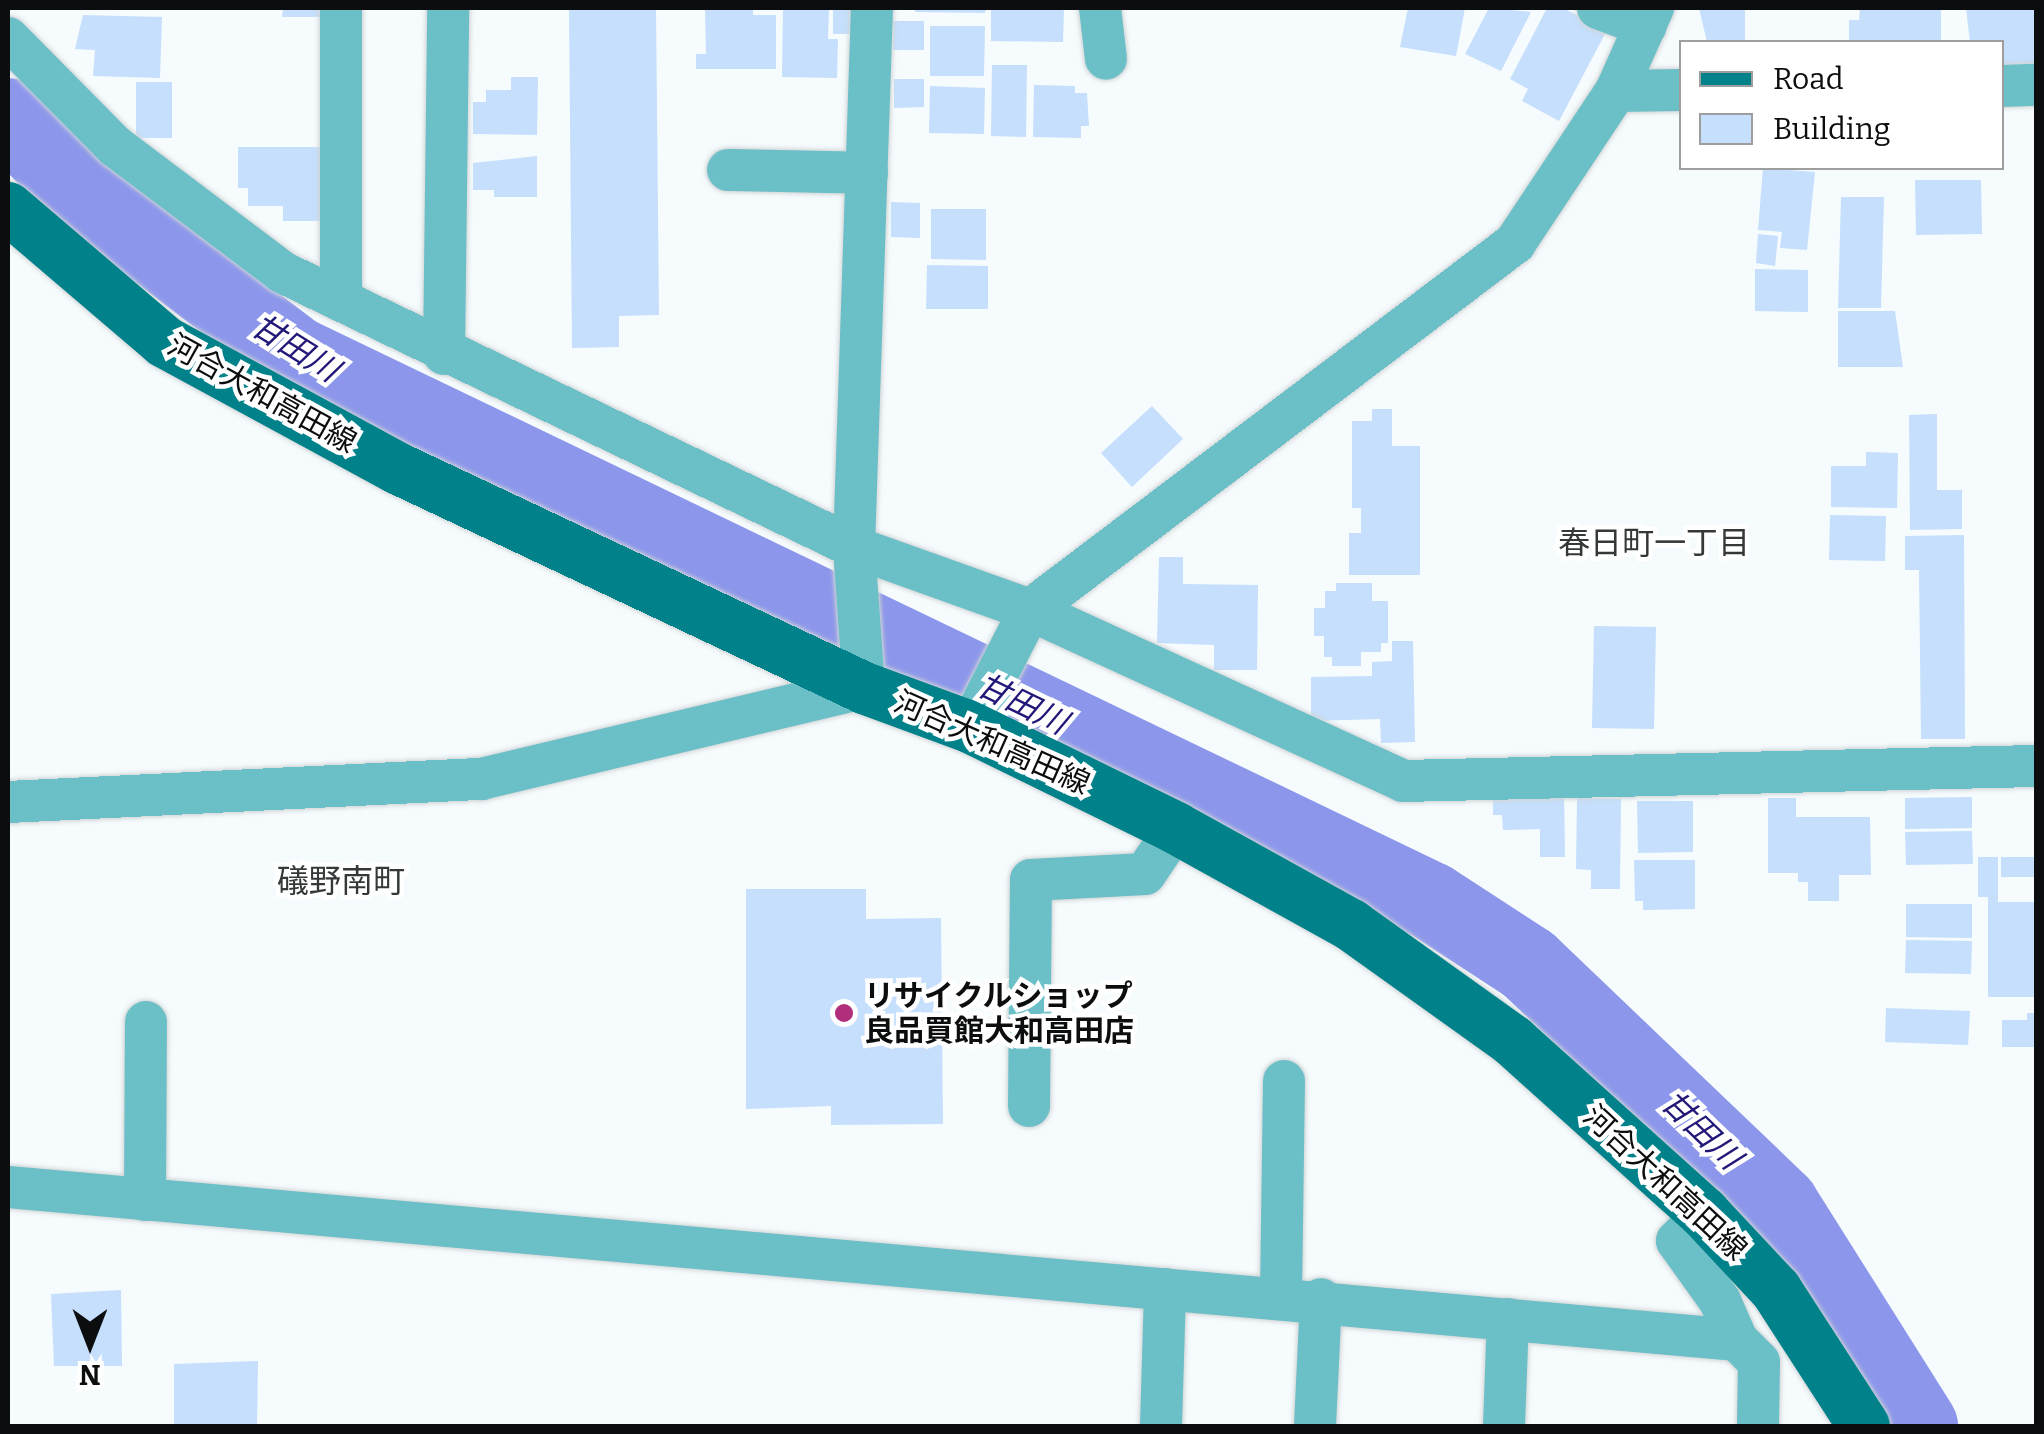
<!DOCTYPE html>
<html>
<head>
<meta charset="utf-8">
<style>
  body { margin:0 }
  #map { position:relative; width:2044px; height:1434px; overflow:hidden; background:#f6fbfd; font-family:Bitter,"Noto Sans JP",serif }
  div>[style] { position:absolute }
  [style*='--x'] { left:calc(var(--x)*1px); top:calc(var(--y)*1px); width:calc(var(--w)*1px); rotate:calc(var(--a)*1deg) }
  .river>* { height:78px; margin:-39px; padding:0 39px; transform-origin:39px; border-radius:39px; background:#8c97eb }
  .building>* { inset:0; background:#c5dffc }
  .roads { filter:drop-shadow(0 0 2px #d1d5d7) drop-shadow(0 0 2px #d1d5d7) }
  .minor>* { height:42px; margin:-21px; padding:0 21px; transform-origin:21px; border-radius:21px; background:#6bbfc7 }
  .major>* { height:52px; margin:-26px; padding:0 26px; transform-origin:26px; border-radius:26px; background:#01818a }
  .dots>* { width:28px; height:28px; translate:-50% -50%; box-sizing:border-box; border:5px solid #fff; border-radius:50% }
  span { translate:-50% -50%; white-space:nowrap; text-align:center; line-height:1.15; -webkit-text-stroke:9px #fff; paint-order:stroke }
  .street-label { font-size:30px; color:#0c0d0e }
  .poi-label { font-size:30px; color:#0c0d0e; font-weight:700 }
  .left { translate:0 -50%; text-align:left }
  .water-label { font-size:32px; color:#221878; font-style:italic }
  .neighbourhood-label { font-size:32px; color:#343839 }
  .frame { position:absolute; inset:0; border:10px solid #0c0d0e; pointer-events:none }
  .legend { position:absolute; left:1679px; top:40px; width:325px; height:130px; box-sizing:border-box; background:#fff; border:2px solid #9e9e9f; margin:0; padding:12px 18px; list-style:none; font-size:30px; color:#0c0d0e }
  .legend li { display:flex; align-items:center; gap:20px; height:50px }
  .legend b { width:50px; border:2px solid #9e9e9f }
  .north { position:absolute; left:40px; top:1294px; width:100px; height:100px; -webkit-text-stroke:8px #fff; paint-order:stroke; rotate:180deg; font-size:28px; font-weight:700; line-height:40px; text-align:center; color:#0c0d0e }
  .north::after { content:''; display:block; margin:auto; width:35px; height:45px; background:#0c0d0e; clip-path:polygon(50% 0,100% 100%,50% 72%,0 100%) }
</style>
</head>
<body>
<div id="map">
  <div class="river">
    <div style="--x:8;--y:117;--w:103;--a:45.8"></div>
    <div style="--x:80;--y:191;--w:270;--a:37.3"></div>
    <div style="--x:295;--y:355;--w:1260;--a:25.67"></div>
    <div style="--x:1431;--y:901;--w:116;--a:33"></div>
    <div style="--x:1528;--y:964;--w:349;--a:43.7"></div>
    <div style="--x:1780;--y:1205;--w:261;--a:57.8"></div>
  </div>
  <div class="building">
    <div style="clip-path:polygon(283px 8px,321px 8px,321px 17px,282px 17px)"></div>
    <div style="clip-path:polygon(656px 8px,659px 315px,619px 316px,619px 347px,572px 348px,569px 10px)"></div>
    <div style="clip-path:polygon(705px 8px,753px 8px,753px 15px,776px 15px,776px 69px,696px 69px,696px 54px,706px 54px)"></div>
    <div style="clip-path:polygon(783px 8px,829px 8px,828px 39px,838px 39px,837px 78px,782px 77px)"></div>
    <div style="clip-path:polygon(833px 8px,858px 8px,857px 34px,833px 34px)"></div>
    <div style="clip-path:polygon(915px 8px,986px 8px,985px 13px,915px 12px)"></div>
    <div style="clip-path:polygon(991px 8px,1064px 8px,1063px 42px,991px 41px)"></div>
    <div style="clip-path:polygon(1408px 8px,1465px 8px,1456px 56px,1400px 47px)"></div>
    <div style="clip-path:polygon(1489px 8px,1531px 12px,1501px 71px,1465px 54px)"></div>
    <div style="clip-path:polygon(1547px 8px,1563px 8px,1607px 30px,1559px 121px,1522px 101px,1528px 89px,1510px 79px)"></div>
    <div style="clip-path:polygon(1699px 8px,1745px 8px,1745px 42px,1707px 42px)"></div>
    <div style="clip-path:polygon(1860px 8px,1941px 8px,1941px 42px,1849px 42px,1849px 20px,1859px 20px)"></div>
    <div style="clip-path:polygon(1966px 8px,2036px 10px,2036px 66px,2002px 66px,2002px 42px,1970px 42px)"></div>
    <div style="clip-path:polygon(83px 15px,162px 17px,160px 78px,93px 76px,95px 50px,75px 49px)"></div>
    <div style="clip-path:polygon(893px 21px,924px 21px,924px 50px,893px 50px)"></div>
    <div style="clip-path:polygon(930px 26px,985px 26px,984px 76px,930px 76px)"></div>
    <div style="clip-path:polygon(992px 65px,1027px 65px,1026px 137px,991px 136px)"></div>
    <div style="clip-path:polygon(511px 77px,538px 77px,537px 135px,473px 134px,473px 102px,486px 102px,486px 90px,511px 90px)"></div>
    <div style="clip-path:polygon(894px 79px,924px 79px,924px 107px,894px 108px)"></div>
    <div style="clip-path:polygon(136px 82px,172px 82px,172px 138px,136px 138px)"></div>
    <div style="clip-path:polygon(1034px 85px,1075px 86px,1075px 93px,1087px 93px,1089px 126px,1081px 126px,1081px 138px,1033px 137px)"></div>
    <div style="clip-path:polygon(930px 86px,985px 88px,984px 134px,929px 133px)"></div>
    <div style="clip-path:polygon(238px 147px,321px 147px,321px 221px,283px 221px,283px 206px,248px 206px,248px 188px,238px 188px)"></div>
    <div style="clip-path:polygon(537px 156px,537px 197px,494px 197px,494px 190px,473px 190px,473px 163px)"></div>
    <div style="clip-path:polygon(1763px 168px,1815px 172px,1807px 250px,1780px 248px,1782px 232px,1758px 230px)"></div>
    <div style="clip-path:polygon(1915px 180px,1981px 180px,1982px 234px,1916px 235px)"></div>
    <div style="clip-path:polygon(1841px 197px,1884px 197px,1881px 308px,1838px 308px)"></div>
    <div style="clip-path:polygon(891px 202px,920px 203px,920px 238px,891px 237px)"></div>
    <div style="clip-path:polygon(931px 209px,986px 209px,986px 260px,931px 259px)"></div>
    <div style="clip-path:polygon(1758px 234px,1778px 236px,1775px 266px,1756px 263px)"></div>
    <div style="clip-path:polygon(927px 265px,988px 266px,988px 309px,926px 309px)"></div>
    <div style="clip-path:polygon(1755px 269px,1808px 270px,1808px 312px,1755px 311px)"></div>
    <div style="clip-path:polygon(1838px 311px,1895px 311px,1903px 367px,1838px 367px)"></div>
    <div style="clip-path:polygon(1152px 406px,1183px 439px,1132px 487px,1101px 453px)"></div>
    <div style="clip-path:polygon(1372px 409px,1392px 409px,1392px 446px,1420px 446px,1420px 575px,1349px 575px,1349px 533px,1361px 533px,1361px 508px,1352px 508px,1352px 421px,1372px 421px)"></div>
    <div style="clip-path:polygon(1937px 414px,1937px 490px,1962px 490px,1962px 529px,1910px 530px,1909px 415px)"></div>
    <div style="clip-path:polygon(1866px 452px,1898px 453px,1897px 508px,1831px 507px,1831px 466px,1866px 466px)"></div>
    <div style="clip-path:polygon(1830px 515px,1886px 516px,1885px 561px,1829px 560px)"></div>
    <div style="clip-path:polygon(1964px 535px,1965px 739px,1921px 739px,1919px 570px,1905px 570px,1905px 536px)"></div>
    <div style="clip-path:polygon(1159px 557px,1183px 557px,1183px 584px,1258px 585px,1257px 670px,1214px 670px,1214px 645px,1157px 643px)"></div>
    <div style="clip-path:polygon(1336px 583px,1372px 583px,1372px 601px,1388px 601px,1388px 643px,1381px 643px,1381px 652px,1361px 652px,1361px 666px,1332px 666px,1332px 657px,1324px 657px,1324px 636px,1314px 636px,1314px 608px,1325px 608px,1325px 591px,1336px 591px)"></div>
    <div style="clip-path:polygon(1594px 626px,1656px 627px,1654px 729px,1592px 728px)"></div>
    <div style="clip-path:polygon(1392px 641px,1413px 641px,1415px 742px,1381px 743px,1380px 719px,1311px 721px,1311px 677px,1372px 676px,1372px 662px,1392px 661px)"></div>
    <div style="clip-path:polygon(1493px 786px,1564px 786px,1565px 857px,1540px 857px,1540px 829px,1503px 830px,1502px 815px,1493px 815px)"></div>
    <div style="clip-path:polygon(1972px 797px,1972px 828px,1905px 829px,1905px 798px)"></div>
    <div style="clip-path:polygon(1577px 798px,1621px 799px,1620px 889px,1591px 889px,1591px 870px,1576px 869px)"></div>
    <div style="clip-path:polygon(1768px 798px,1796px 798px,1796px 817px,1870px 817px,1871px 875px,1839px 875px,1839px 901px,1808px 901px,1808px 882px,1798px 882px,1798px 873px,1768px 873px)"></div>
    <div style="clip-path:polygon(1637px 801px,1693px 801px,1693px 852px,1638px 853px)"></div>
    <div style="clip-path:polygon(1972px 831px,1973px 864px,1906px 865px,1905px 832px)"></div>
    <div style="clip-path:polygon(1978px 857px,1998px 857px,1998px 902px,2036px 902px,2036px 997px,1988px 997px,1988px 897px,1978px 897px)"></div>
    <div style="clip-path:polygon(2001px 857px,2035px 857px,2035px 877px,2001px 877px)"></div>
    <div style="clip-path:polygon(1634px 860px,1695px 860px,1695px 909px,1643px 910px,1643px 901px,1635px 901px)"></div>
    <div style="clip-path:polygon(746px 889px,866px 889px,866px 919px,941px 918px,943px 1124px,831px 1125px,831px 1106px,746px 1109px)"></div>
    <div style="clip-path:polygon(1906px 904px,1972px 904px,1972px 938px,1906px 937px)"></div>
    <div style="clip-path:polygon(1906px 940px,1972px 941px,1971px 974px,1905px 973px)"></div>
    <div style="clip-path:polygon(1886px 1008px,1970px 1011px,1968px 1045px,1885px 1042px)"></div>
    <div style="clip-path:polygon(2027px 1013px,2036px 1013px,2036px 1047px,2002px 1047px,2002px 1020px,2027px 1020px)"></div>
    <div style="clip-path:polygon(121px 1290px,122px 1366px,54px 1366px,51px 1294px)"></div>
    <div style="clip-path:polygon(258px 1361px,257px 1426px,174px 1426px,174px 1364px)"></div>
  </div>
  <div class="roads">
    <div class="minor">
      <div style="--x:341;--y:8;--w:289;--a:90"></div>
      <div style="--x:1100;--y:8;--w:51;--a:83.3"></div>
      <div style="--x:1598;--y:8;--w:51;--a:20.6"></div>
      <div style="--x:8;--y:38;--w:152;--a:45.3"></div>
      <div style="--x:115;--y:146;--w:209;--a:37"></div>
      <div style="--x:282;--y:272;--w:635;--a:25.68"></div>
      <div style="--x:854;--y:547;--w:187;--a:19.7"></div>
      <div style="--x:1030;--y:610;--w:410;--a:24.6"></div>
      <div style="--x:1403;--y:781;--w:633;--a:-1.36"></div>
      <div style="--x:2002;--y:86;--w:34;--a:-2"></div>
      <div style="--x:1616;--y:91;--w:66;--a:-0.9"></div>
      <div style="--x:728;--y:170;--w:139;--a:1.2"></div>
      <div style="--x:444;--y:354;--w:346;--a:-89.3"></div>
      <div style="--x:970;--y:727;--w:131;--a:-62.9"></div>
      <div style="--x:1030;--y:610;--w:608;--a:-37.11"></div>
      <div style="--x:1515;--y:243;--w:182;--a:-56.4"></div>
      <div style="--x:1616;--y:91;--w:91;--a:-66"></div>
      <div style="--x:8;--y:802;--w:474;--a:-2.8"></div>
      <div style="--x:481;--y:779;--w:394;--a:-13.4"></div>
      <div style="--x:864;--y:688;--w:141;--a:-94.1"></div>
      <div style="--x:854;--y:547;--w:539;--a:-88.09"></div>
      <div style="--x:1029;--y:1106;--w:226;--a:-89.5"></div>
      <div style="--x:1031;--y:880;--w:114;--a:-3"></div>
      <div style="--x:1145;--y:874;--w:55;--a:-56"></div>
      <div style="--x:8;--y:1187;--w:1736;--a:5.06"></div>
      <div style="--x:1737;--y:1340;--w:43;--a:-113.6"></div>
      <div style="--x:1720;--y:1301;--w:74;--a:-125.6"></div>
      <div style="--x:1677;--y:1241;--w:39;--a:-46"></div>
      <div style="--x:145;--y:1200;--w:178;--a:-89.7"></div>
      <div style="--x:1281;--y:1296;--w:215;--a:-89.2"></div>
      <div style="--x:1737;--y:1340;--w:31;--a:45"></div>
      <div style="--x:1759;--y:1362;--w:64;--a:90.9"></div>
      <div style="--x:1161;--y:1426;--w:137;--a:-88.3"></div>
      <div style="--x:1315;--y:1426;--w:127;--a:-87.3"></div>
      <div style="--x:1504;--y:1426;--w:107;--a:-87.9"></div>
    </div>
    <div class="major">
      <div style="--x:8;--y:208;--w:206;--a:40.5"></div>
      <div style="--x:165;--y:342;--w:264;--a:28.5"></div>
      <div style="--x:397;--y:468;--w:516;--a:25.22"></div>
      <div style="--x:864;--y:688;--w:113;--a:20.2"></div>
      <div style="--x:970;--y:727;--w:229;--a:26.1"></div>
      <div style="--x:1176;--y:828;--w:200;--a:29"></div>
      <div style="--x:1351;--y:925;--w:199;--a:35.6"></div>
      <div style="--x:1513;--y:1041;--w:257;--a:42"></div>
      <div style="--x:1704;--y:1213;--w:105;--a:46.9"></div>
      <div style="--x:1776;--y:1290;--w:162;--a:57.1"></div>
    </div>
  </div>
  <div class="dots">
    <div style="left:844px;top:1013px;background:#b12f7a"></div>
  </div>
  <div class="street-label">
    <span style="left:262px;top:394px;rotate:29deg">河合大和高田線</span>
    <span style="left:992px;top:743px;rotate:24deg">河合大和高田線</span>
    <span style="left:1665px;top:1183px;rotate:43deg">河合大和高田線</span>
  </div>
  <div class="poi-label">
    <span class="left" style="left:864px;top:1013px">リサイクルショップ<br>良品買館大和高田店</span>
  </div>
  <div class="water-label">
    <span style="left:295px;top:348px;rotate:32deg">甘田川</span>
    <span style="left:1022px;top:704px;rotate:26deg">甘田川</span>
    <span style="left:1701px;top:1130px;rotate:44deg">甘田川</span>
  </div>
  <div class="neighbourhood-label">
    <span style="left:1654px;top:543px">春日町一丁目</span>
    <span style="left:341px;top:881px">礒野南町</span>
  </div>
  <div class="frame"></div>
  <ul class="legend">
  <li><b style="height:12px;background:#01818a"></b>Road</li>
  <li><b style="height:28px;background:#c5dffc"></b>Building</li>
  </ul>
  <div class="north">N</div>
</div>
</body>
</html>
